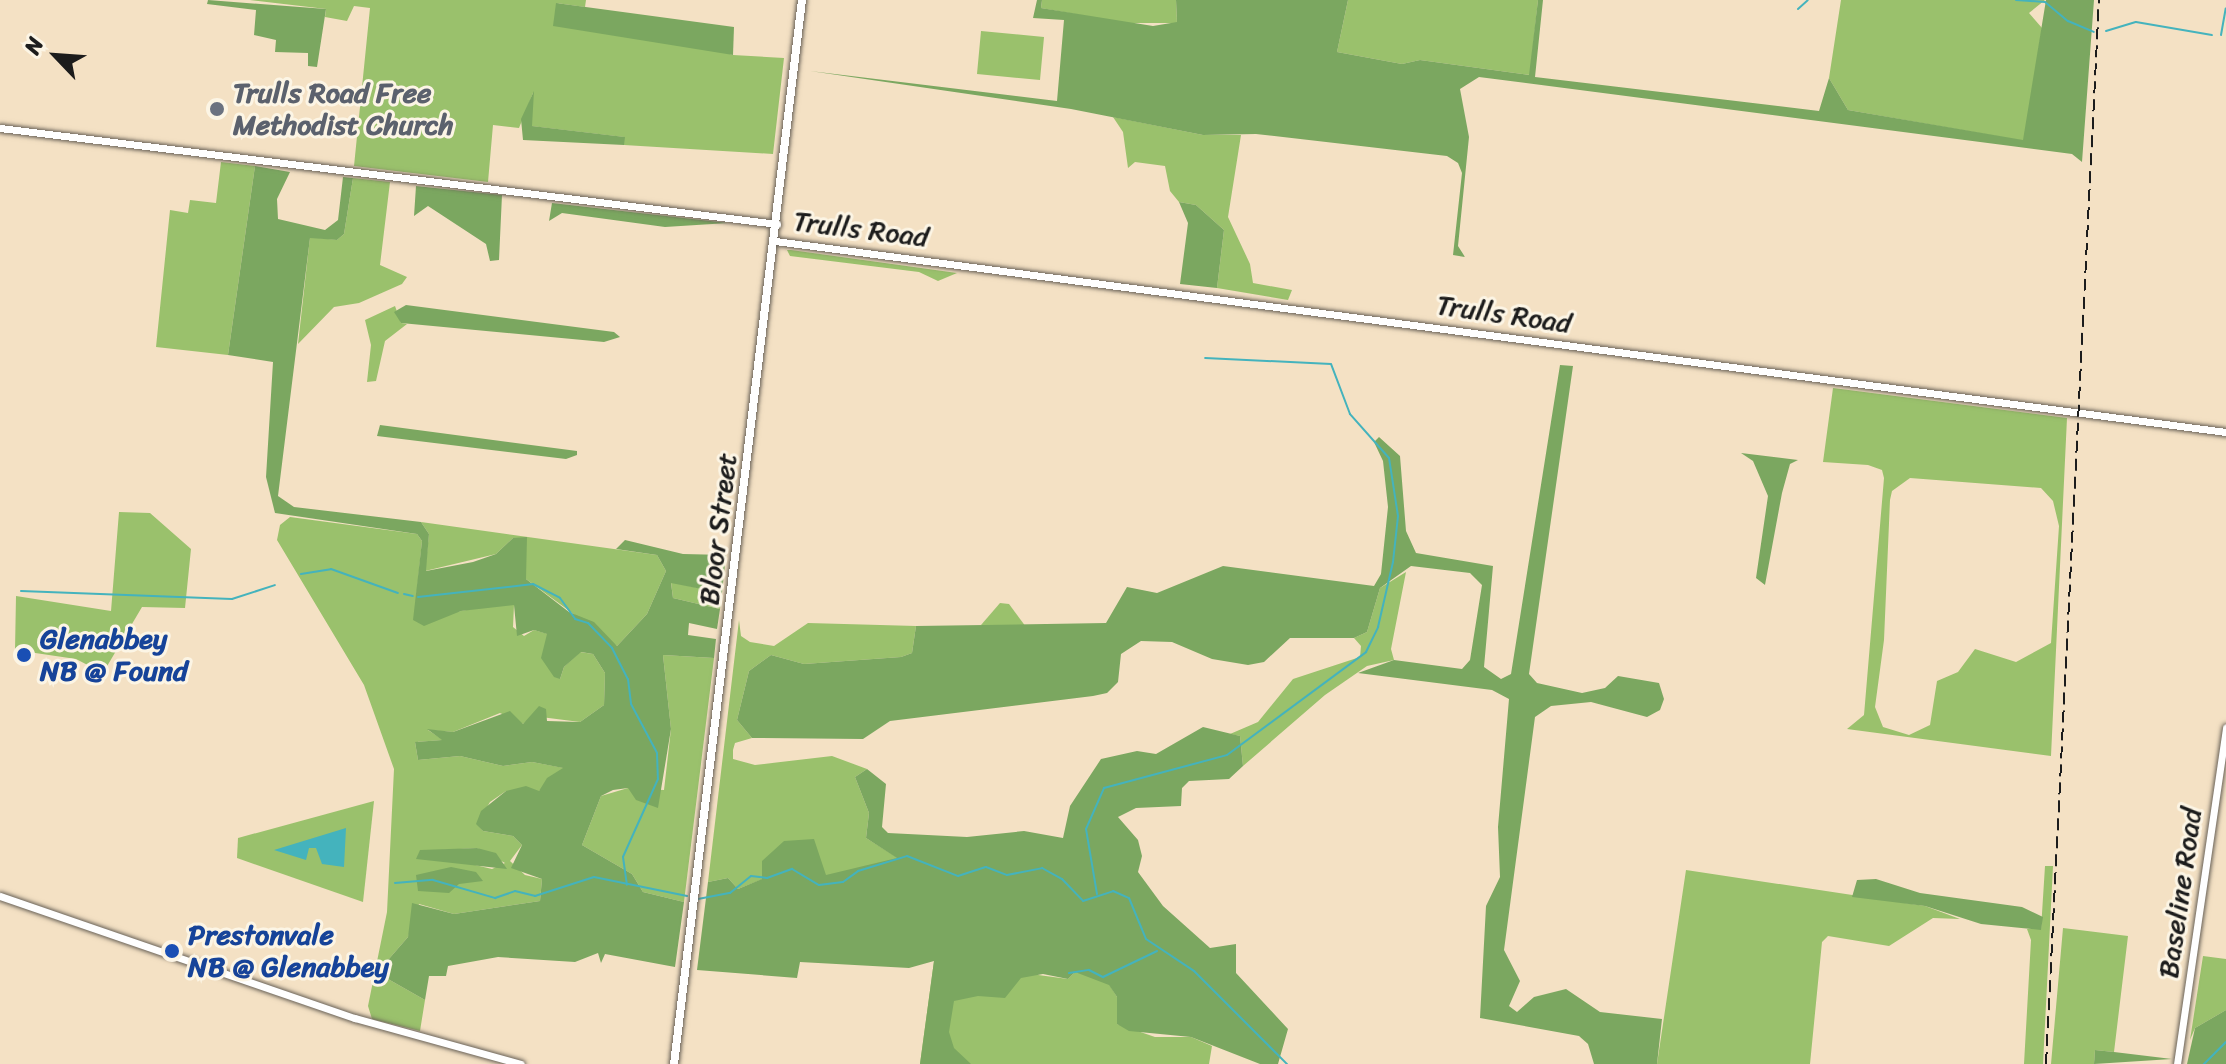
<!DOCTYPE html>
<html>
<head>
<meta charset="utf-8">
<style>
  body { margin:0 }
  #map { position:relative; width:2226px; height:1064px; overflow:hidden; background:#f4e1c4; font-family:Sriracha,sans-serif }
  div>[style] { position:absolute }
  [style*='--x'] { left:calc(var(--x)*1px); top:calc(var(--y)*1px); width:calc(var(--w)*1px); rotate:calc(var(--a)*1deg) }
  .green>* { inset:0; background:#9ac16c }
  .forest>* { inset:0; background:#7ba760 }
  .water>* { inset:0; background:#44b3bd }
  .stream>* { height:2px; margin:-1px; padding:0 1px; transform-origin:1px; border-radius:1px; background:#44b3bd }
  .roads { filter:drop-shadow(0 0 2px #686157) drop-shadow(0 0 2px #686157) }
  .tertiary>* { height:7px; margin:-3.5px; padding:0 3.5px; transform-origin:3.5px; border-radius:3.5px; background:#fff }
  .secondary>* { height:8px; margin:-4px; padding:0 4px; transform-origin:4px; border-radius:4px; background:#fff }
  .rail>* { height:2px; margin-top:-1px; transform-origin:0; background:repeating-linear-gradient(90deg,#1c1c1c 0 12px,transparent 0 18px) }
  .dots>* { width:22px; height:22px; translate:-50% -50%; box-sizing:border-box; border:4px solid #fcf5e5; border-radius:50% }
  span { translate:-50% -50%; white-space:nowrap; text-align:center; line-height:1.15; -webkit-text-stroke:6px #fcf5e5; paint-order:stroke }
  .worship-label { font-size:28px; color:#5b616d; font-weight:700 }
  .left { translate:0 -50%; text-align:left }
  .street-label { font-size:28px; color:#1c1c1c }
  .transit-label { font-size:28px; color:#164399; font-weight:700 }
  .north { position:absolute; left:16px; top:16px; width:80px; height:80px; -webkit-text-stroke:6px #fcf5e5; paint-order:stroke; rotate:295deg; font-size:22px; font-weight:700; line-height:32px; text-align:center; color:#1c1c1c }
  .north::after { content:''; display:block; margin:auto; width:28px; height:36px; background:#1c1c1c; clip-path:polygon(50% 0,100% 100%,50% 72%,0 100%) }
</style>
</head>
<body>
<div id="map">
  <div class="green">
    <div style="clip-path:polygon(250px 0,586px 0,585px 7px,556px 3px,733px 55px,784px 58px,773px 154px,624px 145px,624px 137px,531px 126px,533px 93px,519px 128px,493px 125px,488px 182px,354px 166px,370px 8px,354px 6px,347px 21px,325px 17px,326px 9px)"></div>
    <div style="clip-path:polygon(1042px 0,1176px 0,1177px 23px,1125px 23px,1041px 8px)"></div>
    <div style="clip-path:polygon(1348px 0,1538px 0,1530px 75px,1420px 60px,1402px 64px,1337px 52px)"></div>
    <div style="clip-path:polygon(1841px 0,2045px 0,2029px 13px,2042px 28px,2024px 141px,1848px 110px,1829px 78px)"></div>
    <div style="clip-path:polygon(981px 31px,1044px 37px,1040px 80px,977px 74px)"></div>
    <div style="clip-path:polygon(1113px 117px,1203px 135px,1241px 135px,1228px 217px,1250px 264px,1253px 283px,1292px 290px,1288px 300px,1217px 288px,1224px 230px,1196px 205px,1179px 202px,1170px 191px,1165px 166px,1135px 162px,1128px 168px,1123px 132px)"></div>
    <div style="clip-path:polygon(221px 162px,255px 166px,228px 355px,156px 347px,170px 210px,188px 213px,190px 200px,216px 203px)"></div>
    <div style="clip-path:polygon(353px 178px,390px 182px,380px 265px,407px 277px,402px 284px,359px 303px,334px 307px,298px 344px,310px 237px,337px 240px,344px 234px)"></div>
    <div style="clip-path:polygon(787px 250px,791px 250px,957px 273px,938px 281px,919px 272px,790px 256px)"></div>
    <div style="clip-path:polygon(395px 306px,401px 323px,407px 324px,385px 341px,376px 381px,367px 382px,371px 345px,365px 320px)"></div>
    <div style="clip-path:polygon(evenodd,1833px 388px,2067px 418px,2051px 756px,1847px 729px,1864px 715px,1884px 478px,1882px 470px,1868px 465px,1823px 462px,1833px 388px,1910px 478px,2041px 488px,2053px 501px,2059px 526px,2051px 643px,2016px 662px,1975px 649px,1958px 672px,1937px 681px,1930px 725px,1909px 735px,1883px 727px,1875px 707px,1884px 640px,1890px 500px,1892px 491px,1910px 478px)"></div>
    <div style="clip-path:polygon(119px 512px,150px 513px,191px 549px,185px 608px,142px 607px,103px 673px,76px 659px,15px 650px,16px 596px,111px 611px)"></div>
    <div style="clip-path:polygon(evenodd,290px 517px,417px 534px,422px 541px,414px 620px,503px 603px,514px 605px,513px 627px,524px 636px,534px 630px,548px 634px,560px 679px,564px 667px,580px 652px,593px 654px,605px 673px,604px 705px,580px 722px,533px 716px,523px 724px,500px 713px,453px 732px,428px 730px,443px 740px,415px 742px,418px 760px,460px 756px,503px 766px,532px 762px,564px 768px,538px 792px,506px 791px,490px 802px,477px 824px,483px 831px,513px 836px,522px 845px,510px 861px,525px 875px,542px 879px,540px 901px,454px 914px,419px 904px,408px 937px,388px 960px,388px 979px,425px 1000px,420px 1031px,372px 1019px,368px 1006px,387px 912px,394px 769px,364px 685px,277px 540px,280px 525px,290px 517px,477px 848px,505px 863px,492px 869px,450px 859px,442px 850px,477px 848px)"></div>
    <div style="clip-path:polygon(421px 522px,657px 555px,666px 571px,647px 614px,617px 646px,526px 579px,513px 538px,496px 554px,425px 571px,429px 534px)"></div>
    <div style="clip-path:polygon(1406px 572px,1391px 649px,1394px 660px,1367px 666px,1325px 695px,1243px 766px,1240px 736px,1230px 734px,1258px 722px,1293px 679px,1360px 657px,1361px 646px,1354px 638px,1367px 632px,1380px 588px)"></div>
    <div style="clip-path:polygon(671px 582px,722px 593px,720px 609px,673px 598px)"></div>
    <div style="clip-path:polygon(1000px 603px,1009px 604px,1026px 627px,981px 625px)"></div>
    <div style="clip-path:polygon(739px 620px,741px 636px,750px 642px,774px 646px,808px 623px,916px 626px,912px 653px,901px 657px,804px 664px,771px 655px,749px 671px,737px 720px,752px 738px,735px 743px,733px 750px,733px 759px,755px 765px,832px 756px,867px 769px,855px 777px,869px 813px,866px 838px,898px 858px,846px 874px,763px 879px,738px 889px,728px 878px,708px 882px)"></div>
    <div style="clip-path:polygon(663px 655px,714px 658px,684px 902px,643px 892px,632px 874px,582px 845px,601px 796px,628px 788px,664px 790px,671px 729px)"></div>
    <div style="clip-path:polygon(374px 801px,363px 902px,237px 858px,238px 838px)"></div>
    <div style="clip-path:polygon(2045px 866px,2053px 866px,2043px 1064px,2024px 1064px,2031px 940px,2027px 929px,2041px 929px)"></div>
    <div style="clip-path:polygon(1686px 870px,1925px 906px,1960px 919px,1933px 918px,1889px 946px,1828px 936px,1822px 942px,1810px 1064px,1657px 1064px)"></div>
    <div style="clip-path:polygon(2063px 928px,2128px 936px,2114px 1052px,2095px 1050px,2094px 1064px,2051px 1064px)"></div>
    <div style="clip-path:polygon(2203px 956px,2226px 959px,2226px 1010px,2195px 1028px,2190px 1040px)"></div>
    <div style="clip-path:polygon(934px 961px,1068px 979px,1075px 972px,1088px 975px,1109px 984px,1117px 997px,1117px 1024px,1155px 1037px,1191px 1037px,1212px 1046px,1209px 1064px,920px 1064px)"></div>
  </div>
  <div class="forest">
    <div style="clip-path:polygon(208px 0,326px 9px,317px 67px,308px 66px,308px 53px,275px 52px,276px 40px,254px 35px,256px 10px,207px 4px)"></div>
    <div style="clip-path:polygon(1037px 0,1042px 0,1041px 8px,1153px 26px,1177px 22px,1176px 0,1348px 0,1337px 52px,1402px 64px,1420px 60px,1529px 75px,1538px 0,1543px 0,1535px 77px,1819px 111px,1829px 78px,1848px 110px,2023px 140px,2046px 0,2094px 0,2082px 162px,2072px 154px,1479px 77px,1460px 89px,1469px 137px,1458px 246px,1465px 257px,1453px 255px,1462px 173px,1458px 163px,1447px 156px,1256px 134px,1203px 135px,1071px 109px,810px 71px,1057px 101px,1064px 20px,1033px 18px)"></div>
    <div style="clip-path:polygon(556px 3px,734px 27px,733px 55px,553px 26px)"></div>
    <div style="clip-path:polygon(534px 91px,532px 126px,625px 137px,624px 145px,523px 140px,521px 119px)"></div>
    <div style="clip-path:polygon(255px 166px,290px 172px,277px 199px,278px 219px,325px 230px,338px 220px,343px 177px,353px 178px,344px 234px,337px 240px,310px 238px,278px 496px,294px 507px,421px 522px,429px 534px,426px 571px,473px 562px,496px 554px,513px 538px,527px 537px,526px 579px,569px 612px,594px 622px,617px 646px,647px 614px,666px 571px,657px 555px,616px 549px,625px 540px,683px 554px,726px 555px,722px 593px,671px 583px,673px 598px,720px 609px,717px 629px,689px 623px,688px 635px,716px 639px,714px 658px,663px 655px,671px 729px,658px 808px,636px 800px,628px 788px,613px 790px,601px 796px,582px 845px,632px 874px,643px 892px,684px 902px,675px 967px,605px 954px,601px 963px,598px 953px,575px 962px,498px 957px,448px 966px,446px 976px,429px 976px,425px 1000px,388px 979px,388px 960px,408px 937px,412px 903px,454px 914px,540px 901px,542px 879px,511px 868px,522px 845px,513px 836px,483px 831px,476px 824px,481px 811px,506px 791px,526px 786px,539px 791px,547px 778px,563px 768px,532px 762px,503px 766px,460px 756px,418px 760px,415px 742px,442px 740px,427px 729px,453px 732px,510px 711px,523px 724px,539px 706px,546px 709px,547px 721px,580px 722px,604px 705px,605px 673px,593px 654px,581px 652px,564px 667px,560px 679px,554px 677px,541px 658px,547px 634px,534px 630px,517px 636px,514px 605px,461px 611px,424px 626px,413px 620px,422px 541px,417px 534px,275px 513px,266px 477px,273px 362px,228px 355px)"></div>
    <div style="clip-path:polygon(416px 186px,502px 195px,499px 260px,490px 261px,486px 244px,428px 206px,414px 216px)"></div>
    <div style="clip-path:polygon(1179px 202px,1196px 205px,1224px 230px,1217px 288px,1180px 284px,1188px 223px)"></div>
    <div style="clip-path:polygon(552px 203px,728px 223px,665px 227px,562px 213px,549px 221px)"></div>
    <div style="clip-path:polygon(406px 305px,614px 332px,620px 337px,604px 342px,401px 323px,394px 312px)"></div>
    <div style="clip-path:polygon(1560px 365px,1573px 366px,1529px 674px,1537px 683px,1582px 693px,1605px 688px,1618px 676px,1659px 683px,1664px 699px,1660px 710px,1647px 717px,1591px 702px,1551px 706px,1535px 717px,1504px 950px,1520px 981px,1509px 1006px,1517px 1012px,1534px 997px,1566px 989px,1600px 1012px,1662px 1019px,1657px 1064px,1594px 1064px,1588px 1044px,1579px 1036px,1480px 1018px,1486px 906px,1500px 877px,1498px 827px,1509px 699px,1492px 690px,1358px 673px,1394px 660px,1462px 669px,1470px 660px,1482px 585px,1470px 573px,1411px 566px,1380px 588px,1367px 632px,1354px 638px,1290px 638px,1264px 662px,1248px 665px,1212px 659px,1172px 642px,1141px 641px,1121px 654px,1118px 682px,1107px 693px,1093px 696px,890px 721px,863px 739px,752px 738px,737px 720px,749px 671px,771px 655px,804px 664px,901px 657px,912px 653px,916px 626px,1106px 623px,1127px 587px,1157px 593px,1223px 566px,1374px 586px,1381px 574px,1388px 507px,1383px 461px,1374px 442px,1379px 437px,1400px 456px,1406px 531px,1416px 553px,1493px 566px,1484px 667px,1501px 679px,1511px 674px)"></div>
    <div style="clip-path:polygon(380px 425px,577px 451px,577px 455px,566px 459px,377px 436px)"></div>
    <div style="clip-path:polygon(1741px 453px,1798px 460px,1790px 464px,1782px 493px,1765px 585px,1756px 578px,1768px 496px,1753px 461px)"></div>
    <div style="clip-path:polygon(1203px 727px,1240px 736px,1243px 766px,1229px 779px,1189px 781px,1182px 788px,1181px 806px,1136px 808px,1118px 817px,1138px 840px,1142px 856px,1138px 872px,1163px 906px,1210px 948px,1236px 944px,1236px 973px,1288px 1029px,1278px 1064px,1260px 1064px,1191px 1037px,1129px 1031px,1117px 1024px,1117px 997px,1109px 985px,1075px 972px,1068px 979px,1043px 974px,1021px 978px,1005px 998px,978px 996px,954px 1001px,949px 1032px,954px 1048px,971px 1064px,920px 1064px,934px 961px,909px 968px,800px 962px,797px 978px,697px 970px,708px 882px,728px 878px,738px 889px,762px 879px,762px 861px,784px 841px,814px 839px,826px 875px,897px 858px,866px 838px,869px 813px,855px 777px,867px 769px,886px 784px,882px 827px,888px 833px,967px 837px,1024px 831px,1063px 838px,1070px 806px,1101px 759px,1137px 751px,1156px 754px)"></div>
    <div style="clip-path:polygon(477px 848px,496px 853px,507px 869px,416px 859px,420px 850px)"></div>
    <div style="clip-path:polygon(451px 867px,476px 872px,483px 881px,459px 884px,449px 893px,418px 891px,416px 875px)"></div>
    <div style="clip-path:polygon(1876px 879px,1920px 893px,2022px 907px,2043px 917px,2041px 930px,1981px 924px,1925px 906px,1852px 897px,1857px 880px)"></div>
    <div style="clip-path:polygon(2226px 1010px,2226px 1064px,2187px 1064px,2195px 1028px)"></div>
    <div style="clip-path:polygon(2095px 1050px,2114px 1052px,2172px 1059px,2094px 1064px)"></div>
  </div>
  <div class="water">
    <div style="clip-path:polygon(346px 828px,344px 867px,322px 864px,316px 848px,309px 848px,306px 860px,274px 850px)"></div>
  </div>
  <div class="stream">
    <div style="--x:2016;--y:0;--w:29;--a:4"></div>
    <div style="--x:2045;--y:2;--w:30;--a:40"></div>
    <div style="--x:2068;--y:21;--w:28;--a:23"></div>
    <div style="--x:1798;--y:9;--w:13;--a:-42"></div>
    <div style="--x:2106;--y:31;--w:31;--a:-17"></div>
    <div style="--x:2136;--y:22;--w:77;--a:9.7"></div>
    <div style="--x:2221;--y:35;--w:27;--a:-80"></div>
    <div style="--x:301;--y:574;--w:30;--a:-9"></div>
    <div style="--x:331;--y:569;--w:71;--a:19.7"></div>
    <div style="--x:21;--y:591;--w:211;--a:2.2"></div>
    <div style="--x:232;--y:599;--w:45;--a:-18"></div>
    <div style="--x:404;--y:594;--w:9;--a:13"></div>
    <div style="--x:418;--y:597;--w:116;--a:-6.4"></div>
    <div style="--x:533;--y:584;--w:30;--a:27"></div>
    <div style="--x:560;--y:598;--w:26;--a:54"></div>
    <div style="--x:575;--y:619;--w:14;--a:17"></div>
    <div style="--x:588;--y:623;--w:35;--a:46"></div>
    <div style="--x:612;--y:648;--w:35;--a:63"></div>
    <div style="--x:628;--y:679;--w:25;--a:83"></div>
    <div style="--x:631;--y:704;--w:55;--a:62"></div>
    <div style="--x:657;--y:753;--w:26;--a:88"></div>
    <div style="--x:658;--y:779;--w:85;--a:114.2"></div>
    <div style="--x:623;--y:857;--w:28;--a:82"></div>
    <div style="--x:395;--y:883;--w:38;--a:-5"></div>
    <div style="--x:433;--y:880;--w:65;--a:16.2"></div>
    <div style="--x:495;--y:898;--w:21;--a:-19"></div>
    <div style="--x:515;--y:891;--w:21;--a:14"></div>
    <div style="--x:535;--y:896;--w:62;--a:-17.9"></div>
    <div style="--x:594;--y:877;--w:95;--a:11.5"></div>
    <div style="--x:1097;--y:894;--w:66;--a:-99.6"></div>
    <div style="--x:1086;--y:829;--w:45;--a:-66.3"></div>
    <div style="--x:1104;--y:788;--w:127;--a:-15"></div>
    <div style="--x:1227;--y:755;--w:173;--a:-36.5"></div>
    <div style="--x:1366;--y:652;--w:28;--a:-64"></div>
    <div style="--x:1378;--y:627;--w:67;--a:-77"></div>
    <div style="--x:1393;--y:562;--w:46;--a:-83.8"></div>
    <div style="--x:1398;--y:516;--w:59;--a:-98.8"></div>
    <div style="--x:1389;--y:458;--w:59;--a:-131.6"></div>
    <div style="--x:1350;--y:414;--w:53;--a:-110.8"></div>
    <div style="--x:1331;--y:364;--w:126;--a:-177.3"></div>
    <div style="--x:698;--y:899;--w:33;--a:-11"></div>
    <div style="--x:730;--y:893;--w:27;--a:-39"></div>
    <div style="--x:751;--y:876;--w:16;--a:7"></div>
    <div style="--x:767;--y:878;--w:27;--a:-20"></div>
    <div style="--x:792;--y:869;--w:31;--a:31"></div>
    <div style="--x:819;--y:885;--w:24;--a:-7"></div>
    <div style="--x:843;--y:882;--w:19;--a:-36"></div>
    <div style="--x:858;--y:871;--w:51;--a:-17"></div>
    <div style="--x:907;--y:856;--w:55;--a:21.4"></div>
    <div style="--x:958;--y:876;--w:29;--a:-18"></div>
    <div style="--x:986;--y:867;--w:22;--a:21"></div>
    <div style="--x:1007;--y:875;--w:36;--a:-11"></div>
    <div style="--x:1042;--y:868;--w:23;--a:29"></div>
    <div style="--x:1062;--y:879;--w:30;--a:46"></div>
    <div style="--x:1083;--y:901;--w:32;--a:-18"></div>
    <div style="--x:1113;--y:891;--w:17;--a:24"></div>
    <div style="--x:1129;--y:898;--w:44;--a:67.5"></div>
    <div style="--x:1146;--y:939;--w:58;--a:33.7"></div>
    <div style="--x:1194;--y:971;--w:132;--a:45"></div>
    <div style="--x:1069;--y:973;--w:20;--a:-9"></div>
    <div style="--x:1089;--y:970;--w:16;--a:27"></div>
    <div style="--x:1103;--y:977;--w:60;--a:-25.7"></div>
    <div style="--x:2204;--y:1064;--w:31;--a:-45"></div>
  </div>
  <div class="roads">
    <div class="tertiary">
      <div style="--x:0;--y:128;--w:783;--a:7.04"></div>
      <div style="--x:775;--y:241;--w:1464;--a:7.5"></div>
      <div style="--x:0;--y:896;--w:375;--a:19"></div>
      <div style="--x:355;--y:1018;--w:172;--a:15.5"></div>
      <div style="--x:2177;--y:1064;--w:340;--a:-81.7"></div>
    </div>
    <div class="secondary">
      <div style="--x:674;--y:1064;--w:1072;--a:-83.14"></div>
    </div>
  </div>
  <div class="rail">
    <div style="--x:2046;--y:1064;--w:1065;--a:-87.15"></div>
  </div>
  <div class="dots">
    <div style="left:217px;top:109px;background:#6b7280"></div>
    <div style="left:24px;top:655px;background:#1a4fb4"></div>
    <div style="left:172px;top:951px;background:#1a4fb4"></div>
  </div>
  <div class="worship-label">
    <span class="left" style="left:233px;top:109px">Trulls Road Free<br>Methodist Church</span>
  </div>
  <div class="street-label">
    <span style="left:861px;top:229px;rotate:7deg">Trulls Road</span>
    <span style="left:1504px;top:314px;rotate:8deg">Trulls Road</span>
    <span style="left:718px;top:529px;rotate:-83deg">Bloor Street</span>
    <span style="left:2180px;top:893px;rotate:-82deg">Baseline Road</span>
  </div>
  <div class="transit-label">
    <span class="left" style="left:40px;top:655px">Glenabbey<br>NB @ Found</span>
    <span class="left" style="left:188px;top:951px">Prestonvale<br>NB @ Glenabbey</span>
  </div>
  <div class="north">N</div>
</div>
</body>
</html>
